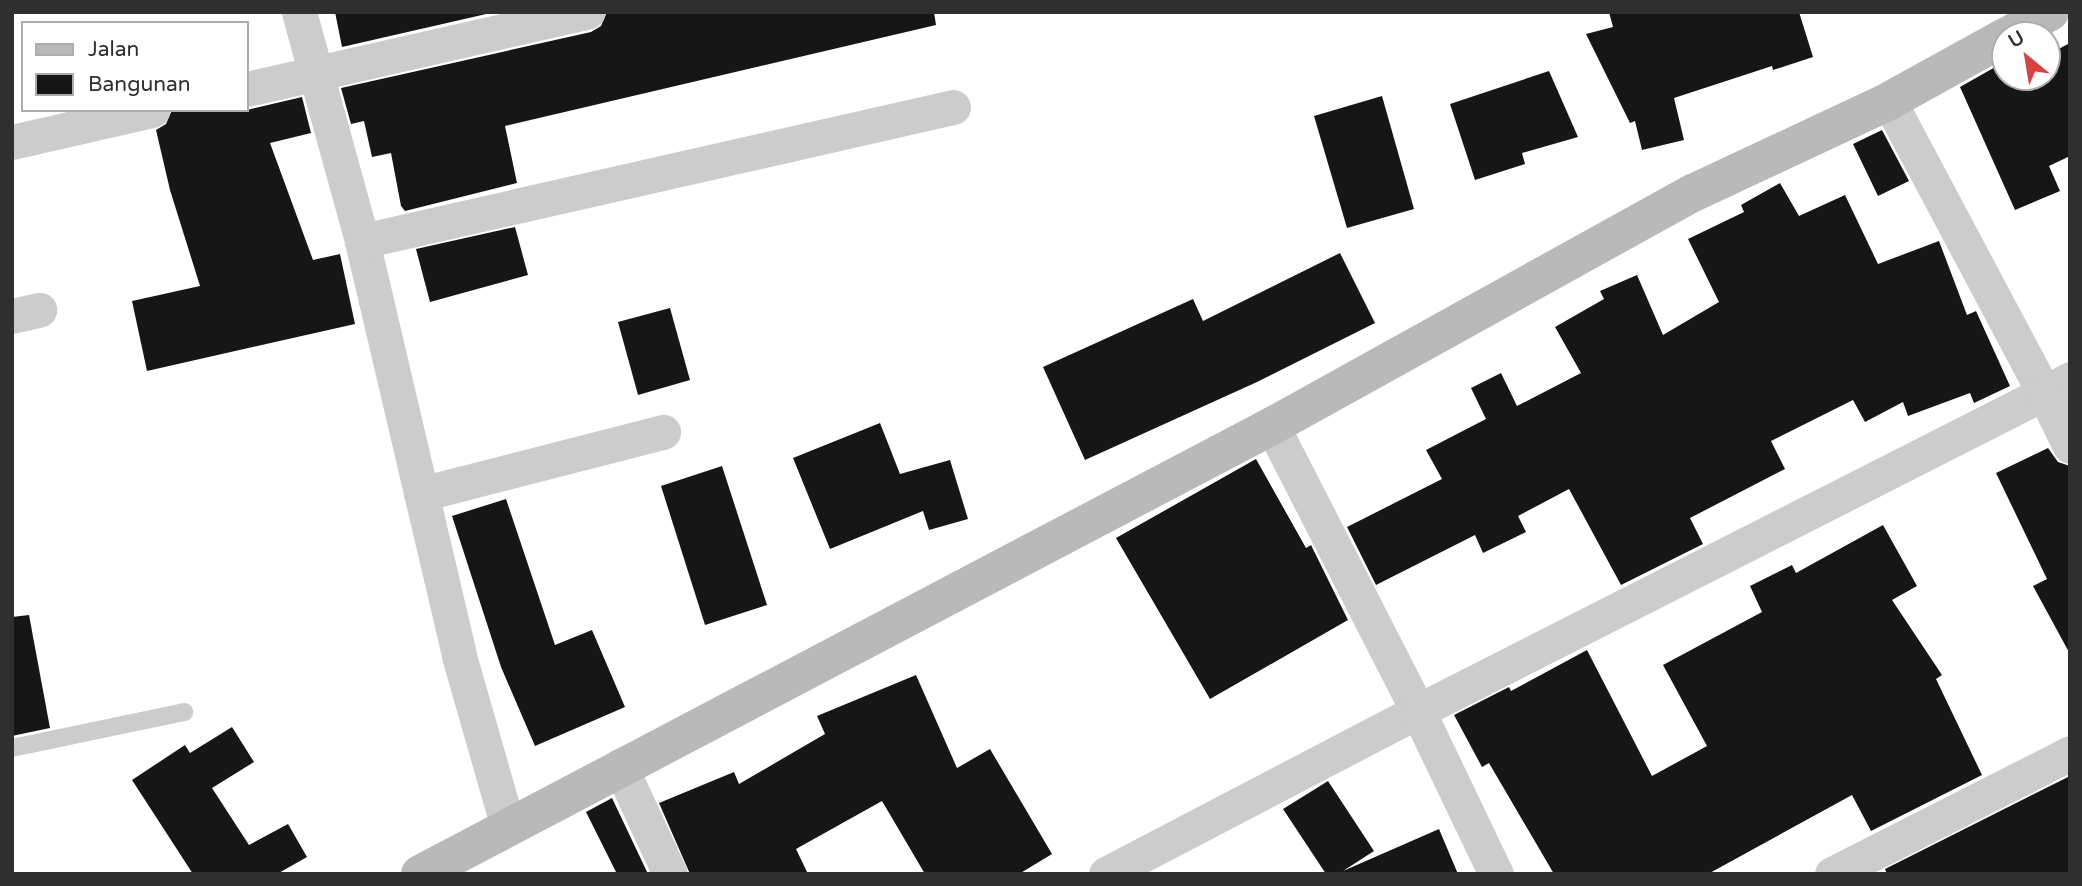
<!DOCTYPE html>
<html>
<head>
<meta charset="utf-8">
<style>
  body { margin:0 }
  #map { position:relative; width:2082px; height:886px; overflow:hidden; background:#fff; font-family:"Varela Round",sans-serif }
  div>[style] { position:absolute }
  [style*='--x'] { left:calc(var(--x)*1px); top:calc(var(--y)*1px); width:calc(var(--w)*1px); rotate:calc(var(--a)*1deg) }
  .building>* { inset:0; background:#161616 }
  .service>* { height:18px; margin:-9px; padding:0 9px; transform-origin:9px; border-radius:9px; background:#ccc }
  .minor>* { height:35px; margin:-17.5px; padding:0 17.5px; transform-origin:17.5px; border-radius:17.5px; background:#ccc }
  .secondary>* { height:38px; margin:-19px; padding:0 19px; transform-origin:19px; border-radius:19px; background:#b9b9b9 }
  span { translate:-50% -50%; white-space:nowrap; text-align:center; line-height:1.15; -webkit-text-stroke:7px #fff; paint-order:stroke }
  .frame { position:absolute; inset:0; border:14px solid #2f2f2f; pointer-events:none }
  .legend { position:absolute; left:21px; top:21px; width:228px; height:91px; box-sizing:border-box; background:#fff; border:2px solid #acacac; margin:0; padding:9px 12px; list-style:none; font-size:21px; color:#2f2f2f }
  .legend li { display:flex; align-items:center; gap:14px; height:35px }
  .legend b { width:35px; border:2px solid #acacac }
  .north { position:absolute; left:1991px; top:21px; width:70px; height:70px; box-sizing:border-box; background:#fff; border:2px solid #acacac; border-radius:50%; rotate:330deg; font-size:19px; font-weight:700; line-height:28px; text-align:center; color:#2f2f2f }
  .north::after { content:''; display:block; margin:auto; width:24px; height:32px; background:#da403e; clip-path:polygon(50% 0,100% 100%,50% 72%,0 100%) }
</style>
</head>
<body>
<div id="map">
  <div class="building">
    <div style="clip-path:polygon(335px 12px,495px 12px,342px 47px)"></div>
    <div style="clip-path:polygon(607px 12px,934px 12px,936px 25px,505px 126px,517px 183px,405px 211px,401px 206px,391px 153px,372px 157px,364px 121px,351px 124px,341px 88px,591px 32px,601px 26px)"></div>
    <div style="clip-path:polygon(1609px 12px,1799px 12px,1813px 57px,1773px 70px,1772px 66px,1674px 98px,1684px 140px,1642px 150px,1635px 121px,1630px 123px,1586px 34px,1613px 27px)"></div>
    <div style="clip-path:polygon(2070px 43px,2070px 156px,2049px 166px,2060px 191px,2015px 210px,1960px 87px,2004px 62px,2005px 77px,2047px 77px,2047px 55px)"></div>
    <div style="clip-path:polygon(1549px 71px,1578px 137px,1522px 153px,1525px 164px,1475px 180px,1450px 104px)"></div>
    <div style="clip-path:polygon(1382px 96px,1414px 209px,1347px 228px,1314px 116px)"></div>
    <div style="clip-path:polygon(302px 97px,311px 133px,270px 143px,313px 260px,340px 254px,355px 324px,147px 371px,132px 301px,200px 286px,170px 190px,156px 130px,166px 124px,172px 110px,247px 110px)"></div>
    <div style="clip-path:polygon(1882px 130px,1909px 181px,1878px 196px,1853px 144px)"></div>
    <div style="clip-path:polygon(1780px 183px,1799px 216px,1845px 195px,1878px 264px,1939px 241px,1967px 315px,1976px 311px,2010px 386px,1974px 403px,1970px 393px,1908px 416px,1903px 402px,1865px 422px,1853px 400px,1771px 441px,1785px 469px,1690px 518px,1703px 544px,1621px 585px,1569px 489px,1518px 516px,1526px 532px,1483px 553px,1475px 535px,1376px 585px,1347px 527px,1442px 479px,1426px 450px,1486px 419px,1471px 388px,1501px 373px,1517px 406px,1581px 373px,1555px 327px,1604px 299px,1600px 291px,1637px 275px,1663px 335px,1719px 302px,1688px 239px,1744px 212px,1741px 205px)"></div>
    <div style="clip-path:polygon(515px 227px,528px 275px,430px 302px,416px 249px)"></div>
    <div style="clip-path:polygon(1340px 253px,1375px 323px,1257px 382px,1085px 460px,1043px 367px,1193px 299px,1203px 321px)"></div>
    <div style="clip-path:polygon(670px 308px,690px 380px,638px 395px,618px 322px)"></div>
    <div style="clip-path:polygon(880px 423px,900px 474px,950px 460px,968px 519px,929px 530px,923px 511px,830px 549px,793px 458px)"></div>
    <div style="clip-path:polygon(2048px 448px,2058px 462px,2070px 466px,2070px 654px,2033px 586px,2047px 579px,1996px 473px)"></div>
    <div style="clip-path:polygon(1256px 459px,1306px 548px,1311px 545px,1348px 620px,1210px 699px,1116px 538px)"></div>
    <div style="clip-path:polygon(722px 466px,767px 605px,705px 625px,661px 486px)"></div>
    <div style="clip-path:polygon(506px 499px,555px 645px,592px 630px,625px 707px,535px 746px,501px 667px,452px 516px)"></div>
    <div style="clip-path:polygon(1883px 525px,1917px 586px,1892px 600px,1942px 675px,1936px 679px,1982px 775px,1871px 831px,1852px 795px,1708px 874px,1554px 874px,1489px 763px,1482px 767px,1454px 715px,1509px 687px,1511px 691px,1587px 650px,1652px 776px,1707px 746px,1663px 665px,1762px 612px,1750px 586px,1792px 565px,1796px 573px)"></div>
    <div style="clip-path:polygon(29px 615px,50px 728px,12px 736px,12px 617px)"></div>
    <div style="clip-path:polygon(916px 675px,957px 768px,990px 749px,1052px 854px,1019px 874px,925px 874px,882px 801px,796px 849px,808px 874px,690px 874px,659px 803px,734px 772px,739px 784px,825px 734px,817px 716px)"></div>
    <div style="clip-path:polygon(232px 727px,254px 762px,212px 788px,249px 845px,288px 824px,307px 857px,277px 874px,193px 874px,132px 780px,185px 745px,190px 753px)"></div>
    <div style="clip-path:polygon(2070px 776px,2070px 874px,1887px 874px,1885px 869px)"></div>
    <div style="clip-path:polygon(1328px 781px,1374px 851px,1343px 871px,1439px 829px,1458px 874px,1326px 874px,1283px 809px)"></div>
    <div style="clip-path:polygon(612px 798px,648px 874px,617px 874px,586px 812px)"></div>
  </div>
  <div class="service">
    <div style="--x:12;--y:748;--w:176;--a:-11.8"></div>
  </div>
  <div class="minor">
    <div style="--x:299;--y:12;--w:238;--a:74.6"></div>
    <div style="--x:362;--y:241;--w:426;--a:76.8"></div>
    <div style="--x:459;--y:656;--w:178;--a:74"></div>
    <div style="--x:247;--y:89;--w:349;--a:-12.8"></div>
    <div style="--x:1889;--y:101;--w:331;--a:62"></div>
    <div style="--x:2044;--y:393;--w:30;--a:-28"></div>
    <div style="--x:12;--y:142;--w:144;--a:-12.9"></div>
    <div style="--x:362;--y:241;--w:606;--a:-12.77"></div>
    <div style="--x:12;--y:316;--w:28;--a:-13"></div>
    <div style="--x:421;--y:494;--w:250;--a:-14.4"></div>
    <div style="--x:620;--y:766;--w:119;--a:65.2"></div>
    <div style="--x:1106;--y:874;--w:352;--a:-27.6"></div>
    <div style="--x:1418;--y:711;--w:320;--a:-117.1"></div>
    <div style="--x:1496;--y:874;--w:181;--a:-115.6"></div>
    <div style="--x:1418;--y:711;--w:702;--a:-26.93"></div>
    <div style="--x:2044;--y:393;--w:59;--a:63.9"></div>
    <div style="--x:1832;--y:874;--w:267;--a:-26.9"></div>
  </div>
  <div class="secondary">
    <div style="--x:2009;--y:35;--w:47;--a:-29.3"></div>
    <div style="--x:420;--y:874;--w:963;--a:-27.74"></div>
    <div style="--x:1272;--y:426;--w:481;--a:-29"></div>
    <div style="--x:1693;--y:193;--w:217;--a:-25.1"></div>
    <div style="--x:1889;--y:101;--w:132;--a:-28.9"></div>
  </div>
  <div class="frame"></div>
  <ul class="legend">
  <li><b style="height:9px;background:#b9b9b9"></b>Jalan</li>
  <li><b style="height:19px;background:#161616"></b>Bangunan</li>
  </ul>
  <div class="north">U</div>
</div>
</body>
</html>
